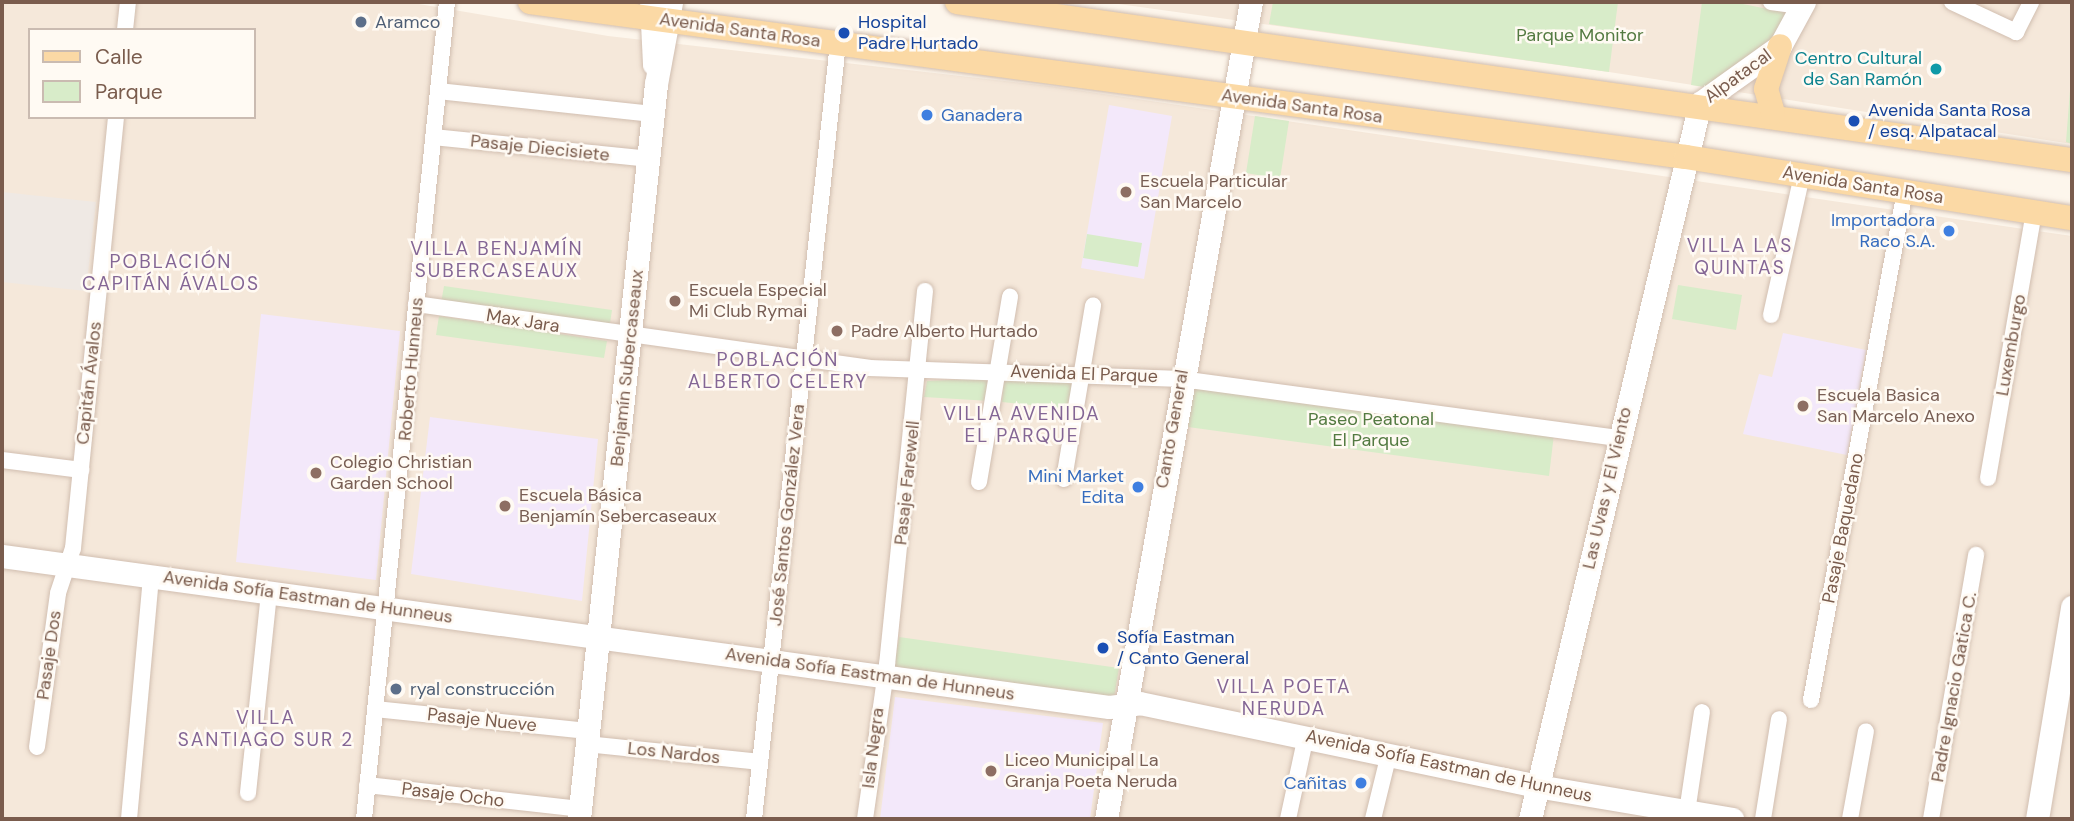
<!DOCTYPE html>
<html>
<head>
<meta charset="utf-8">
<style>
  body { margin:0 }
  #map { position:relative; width:2074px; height:821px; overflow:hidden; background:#fdf6ec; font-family:"DM Sans",sans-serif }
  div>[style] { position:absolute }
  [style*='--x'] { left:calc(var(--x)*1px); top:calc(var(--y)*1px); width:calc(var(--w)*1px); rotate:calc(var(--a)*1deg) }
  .residential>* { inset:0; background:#f5e8da }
  .industrial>* { inset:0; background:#efe9e4 }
  .education>* { inset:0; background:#f3e8fa }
  .green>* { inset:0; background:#d8ecc9 }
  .roads { filter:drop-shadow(0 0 2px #d1beb0) drop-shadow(0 0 2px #d1beb0) }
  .street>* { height:16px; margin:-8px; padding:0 8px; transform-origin:8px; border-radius:8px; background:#fff }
  .secondary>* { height:23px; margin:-11.5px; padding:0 11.5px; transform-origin:11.5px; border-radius:11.5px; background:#fff }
  .primary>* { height:24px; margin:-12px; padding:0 12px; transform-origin:12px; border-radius:12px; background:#fbd9a5 }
  .dots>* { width:19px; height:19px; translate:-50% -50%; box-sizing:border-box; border:4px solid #fffaf3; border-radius:50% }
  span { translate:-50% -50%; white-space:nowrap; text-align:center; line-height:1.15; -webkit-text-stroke:5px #fffaf3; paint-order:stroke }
  .service-label { font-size:18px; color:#4e5e75 }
  .left { translate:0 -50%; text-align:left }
  .transit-label { font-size:18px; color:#164399 }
  .street-label { font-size:18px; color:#7a5c4d }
  .park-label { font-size:18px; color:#537a41 }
  .culture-label { font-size:18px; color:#0d838f }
  .right { translate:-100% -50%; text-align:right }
  .shop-label { font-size:18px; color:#366cbe }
  .education-label { font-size:18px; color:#785e54 }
  .neighbourhood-label { font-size:19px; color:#846695; letter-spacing:2px }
  .frame { position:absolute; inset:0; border:4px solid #7a5c4d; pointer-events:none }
  .legend { position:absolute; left:28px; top:28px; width:228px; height:91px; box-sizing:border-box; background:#fffaf3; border:2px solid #cabbb1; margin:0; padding:9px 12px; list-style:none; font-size:21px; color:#7a5c4d }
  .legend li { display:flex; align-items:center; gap:14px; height:35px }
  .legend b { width:35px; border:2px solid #cabbb1 }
</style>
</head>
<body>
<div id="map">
  <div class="residential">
    <div style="clip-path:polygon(evenodd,2px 2px,407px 2px,608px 36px,1049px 86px,2072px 236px,2072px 819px,2px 819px,2px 2px,30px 30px,254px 30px,254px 117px,30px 117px,30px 30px)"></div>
    <div style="clip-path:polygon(1104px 2px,2072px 2px,2072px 144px,1609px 72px)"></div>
  </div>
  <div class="industrial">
    <div style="clip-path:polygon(2px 192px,96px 202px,86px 291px,2px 282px)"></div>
  </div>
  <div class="education">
    <div style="clip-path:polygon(1109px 105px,1172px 116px,1144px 279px,1081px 268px)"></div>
    <div style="clip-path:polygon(261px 314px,400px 331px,376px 580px,236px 562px)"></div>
    <div style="clip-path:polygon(1783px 333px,1866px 350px,1847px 455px,1743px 434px,1759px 374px,1772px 377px)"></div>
    <div style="clip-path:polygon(430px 417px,598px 439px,582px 601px,411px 574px)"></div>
    <div style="clip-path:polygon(895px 697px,1103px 723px,1090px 819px,880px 819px)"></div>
  </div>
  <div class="green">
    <div style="clip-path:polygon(1273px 2px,1618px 2px,1609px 72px,1269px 24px)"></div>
    <div style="clip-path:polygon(1702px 2px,1733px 2px,1788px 13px,1771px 44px,1711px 88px,1691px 85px)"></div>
    <div style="clip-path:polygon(2072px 64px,2072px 144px,2066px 142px)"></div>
    <div style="clip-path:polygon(1255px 116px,1289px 121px,1280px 179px,1246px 173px)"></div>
    <div style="clip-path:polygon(1087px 234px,1142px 243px,1138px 267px,1083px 258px)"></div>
    <div style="clip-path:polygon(1678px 285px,1742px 295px,1736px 330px,1672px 319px)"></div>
    <div style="clip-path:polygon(444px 286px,612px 310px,609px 330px,441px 303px)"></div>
    <div style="clip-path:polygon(439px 316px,607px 341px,604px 358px,436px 335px)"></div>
    <div style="clip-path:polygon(992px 378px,990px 401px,924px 397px,927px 381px)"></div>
    <div style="clip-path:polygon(1004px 378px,1075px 380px,1070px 409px,1002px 402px)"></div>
    <div style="clip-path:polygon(1194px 385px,1554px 434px,1549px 476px,1188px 427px)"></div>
    <div style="clip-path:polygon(899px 637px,1119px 668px,1114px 698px,894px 667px)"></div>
  </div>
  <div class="roads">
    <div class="street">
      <div style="--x:1771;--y:2;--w:30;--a:8"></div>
      <div style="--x:1952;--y:2;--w:71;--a:25.1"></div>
      <div style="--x:2016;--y:32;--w:34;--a:-63"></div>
      <div style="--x:125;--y:30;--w:28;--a:-84"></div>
      <div style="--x:438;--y:91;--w:216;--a:6.1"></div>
      <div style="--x:433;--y:137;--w:216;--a:5.8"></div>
      <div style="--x:416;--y:304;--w:458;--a:8"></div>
      <div style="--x:870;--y:368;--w:311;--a:2"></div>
      <div style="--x:1181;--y:379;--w:442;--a:7.7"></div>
      <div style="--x:1771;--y:315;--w:143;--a:-77.5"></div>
      <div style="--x:2;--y:460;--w:80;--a:7.2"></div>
      <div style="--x:1988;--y:478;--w:270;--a:-80.2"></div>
      <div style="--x:1064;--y:479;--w:176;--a:-80.5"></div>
      <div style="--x:979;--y:482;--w:188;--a:-80.5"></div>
      <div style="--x:1811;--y:700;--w:518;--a:-79.54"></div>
      <div style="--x:375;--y:709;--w:214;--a:5.9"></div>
      <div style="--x:587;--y:744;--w:174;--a:5.9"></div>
      <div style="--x:37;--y:747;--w:155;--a:-82.2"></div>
      <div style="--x:58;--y:593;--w:47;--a:-71.6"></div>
      <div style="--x:73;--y:548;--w:433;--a:-84.3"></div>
      <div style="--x:367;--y:785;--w:214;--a:6.4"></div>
      <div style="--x:248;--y:793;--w:202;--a:-84"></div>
      <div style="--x:1687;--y:812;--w:101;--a:-81.5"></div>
      <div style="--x:129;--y:819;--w:244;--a:-84.8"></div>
      <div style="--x:364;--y:819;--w:821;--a:-84.2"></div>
      <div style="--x:754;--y:819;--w:781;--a:-83.82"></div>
      <div style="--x:865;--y:819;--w:156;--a:-81.9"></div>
      <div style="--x:887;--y:665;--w:376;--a:-84.2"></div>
      <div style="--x:1288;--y:819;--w:85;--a:-77.8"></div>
      <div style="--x:1373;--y:819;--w:67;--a:-76.2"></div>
      <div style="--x:1763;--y:819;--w:101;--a:-80.9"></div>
      <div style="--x:1850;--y:819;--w:89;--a:-79.7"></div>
      <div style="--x:1931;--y:819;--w:268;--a:-80.3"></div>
    </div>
    <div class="secondary">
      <div style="--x:651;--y:2;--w:62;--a:87.2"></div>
      <div style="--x:2;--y:556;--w:1117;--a:7.77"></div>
      <div style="--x:1109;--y:707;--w:31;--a:-7"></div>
      <div style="--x:1140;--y:703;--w:406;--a:11.8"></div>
      <div style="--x:1537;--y:786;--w:198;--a:9.6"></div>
      <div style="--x:579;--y:819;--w:739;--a:-84.02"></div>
      <div style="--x:656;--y:84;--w:83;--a:-79.6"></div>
      <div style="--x:1106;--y:819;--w:830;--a:-79.94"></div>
      <div style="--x:1530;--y:819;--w:736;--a:-76.64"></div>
      <div style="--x:1700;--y:103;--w:98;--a:-35.5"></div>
      <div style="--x:1780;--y:46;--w:50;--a:-61.4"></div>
      <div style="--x:2037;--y:819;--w:215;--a:-80.6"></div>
    </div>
    <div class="primary">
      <div style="--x:530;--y:2;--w:1166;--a:7.64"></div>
      <div style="--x:1686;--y:157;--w:391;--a:9"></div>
      <div style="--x:957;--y:2;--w:1126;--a:8.07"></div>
      <div style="--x:1773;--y:113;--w:25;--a:-106"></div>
      <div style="--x:1766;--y:89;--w:45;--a:-72"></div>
    </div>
  </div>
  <div class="dots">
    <div style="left:361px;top:22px;background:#5c6f8a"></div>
    <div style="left:844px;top:33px;background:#1a4fb4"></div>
    <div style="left:1936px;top:69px;background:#0f9aa8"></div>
    <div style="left:927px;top:115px;background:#3f7fe0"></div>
    <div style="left:1854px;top:121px;background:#1a4fb4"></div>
    <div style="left:1126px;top:192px;background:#8d6e63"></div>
    <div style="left:1949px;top:231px;background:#3f7fe0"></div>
    <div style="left:675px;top:301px;background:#8d6e63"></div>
    <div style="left:837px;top:331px;background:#8d6e63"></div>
    <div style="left:1803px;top:406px;background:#8d6e63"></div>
    <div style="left:316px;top:473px;background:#8d6e63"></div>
    <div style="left:1138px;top:487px;background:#3f7fe0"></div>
    <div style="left:505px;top:506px;background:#8d6e63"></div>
    <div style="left:1103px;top:648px;background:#1a4fb4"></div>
    <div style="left:396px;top:689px;background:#5c6f8a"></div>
    <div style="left:991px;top:771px;background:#8d6e63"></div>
    <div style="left:1361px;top:783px;background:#3f7fe0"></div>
  </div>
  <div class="service-label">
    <span class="left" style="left:375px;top:22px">Aramco</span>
    <span class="left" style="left:410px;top:689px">ryal construcción</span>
  </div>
  <div class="transit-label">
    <span class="left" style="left:858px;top:33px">Hospital<br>Padre Hurtado</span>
    <span class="left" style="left:1868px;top:121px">Avenida Santa Rosa<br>/ esq. Alpatacal</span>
    <span class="left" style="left:1117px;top:648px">Sofía Eastman<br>/ Canto General</span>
  </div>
  <div class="street-label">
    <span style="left:740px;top:30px;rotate:8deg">Avenida Santa Rosa</span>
    <span style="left:1738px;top:76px;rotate:-36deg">Alpatacal</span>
    <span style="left:1302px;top:106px;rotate:8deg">Avenida Santa Rosa</span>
    <span style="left:540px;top:148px;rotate:6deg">Pasaje Diecisiete</span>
    <span style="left:1863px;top:185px;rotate:9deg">Avenida Santa Rosa</span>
    <span style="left:523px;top:321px;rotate:9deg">Max Jara</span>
    <span style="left:2011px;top:345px;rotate:-80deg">Luxemburgo</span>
    <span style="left:627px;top:368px;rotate:-84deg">Benjamín Subercaseaux</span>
    <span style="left:411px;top:369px;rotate:-85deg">Roberto Hunneus</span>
    <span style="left:1084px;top:374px;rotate:2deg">Avenida El Parque</span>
    <span style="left:89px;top:383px;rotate:-84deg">Capitán Ávalos</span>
    <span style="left:1172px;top:429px;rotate:-80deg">Canto General</span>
    <span style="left:907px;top:483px;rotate:-84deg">Pasaje Farewell</span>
    <span style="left:1607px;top:488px;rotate:-77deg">Las Uvas y El Viento</span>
    <span style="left:787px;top:515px;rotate:-84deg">José Santos González Vera</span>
    <span style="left:1843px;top:528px;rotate:-79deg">Pasaje Baquedano</span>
    <span style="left:308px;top:597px;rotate:8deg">Avenida Sofía Eastman de Hunneus</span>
    <span style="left:49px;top:655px;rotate:-82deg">Pasaje Dos</span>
    <span style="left:870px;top:674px;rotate:8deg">Avenida Sofía Eastman de Hunneus</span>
    <span style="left:1954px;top:687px;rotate:-80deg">Padre Ignacio Gatica C.</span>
    <span style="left:482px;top:720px;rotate:6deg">Pasaje Nueve</span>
    <span style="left:873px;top:748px;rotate:-83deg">Isla Negra</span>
    <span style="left:674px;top:753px;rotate:6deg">Los Nardos</span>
    <span style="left:1449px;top:766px;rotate:12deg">Avenida Sofía Eastman de Hunneus</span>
    <span style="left:453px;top:795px;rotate:7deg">Pasaje Ocho</span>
  </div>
  <div class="park-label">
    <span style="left:1580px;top:35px">Parque Monitor</span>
    <span style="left:1371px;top:430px">Paseo Peatonal<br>El Parque</span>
  </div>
  <div class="culture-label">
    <span class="right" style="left:1922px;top:69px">Centro Cultural<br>de San Ramón</span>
  </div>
  <div class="shop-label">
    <span class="left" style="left:941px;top:115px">Ganadera</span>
    <span class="right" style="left:1935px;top:231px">Importadora<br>Raco S.A.</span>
    <span class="right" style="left:1124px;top:487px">Mini Market<br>Edita</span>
    <span class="right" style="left:1347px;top:783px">Cañitas</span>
  </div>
  <div class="education-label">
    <span class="left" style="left:1140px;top:192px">Escuela Particular<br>San Marcelo</span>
    <span class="left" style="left:689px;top:301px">Escuela Especial<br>Mi Club Rymai</span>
    <span class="left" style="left:851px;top:331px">Padre Alberto Hurtado</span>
    <span class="left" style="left:1817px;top:406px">Escuela Basica<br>San Marcelo Anexo</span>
    <span class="left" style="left:330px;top:473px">Colegio Christian<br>Garden School</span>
    <span class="left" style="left:519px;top:506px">Escuela Básica<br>Benjamín Sebercaseaux</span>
    <span class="left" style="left:1005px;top:771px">Liceo Municipal La<br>Granja Poeta Neruda</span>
  </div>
  <div class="neighbourhood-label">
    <span style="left:1740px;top:257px">VILLA LAS<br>QUINTAS</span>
    <span style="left:497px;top:260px">VILLA BENJAMÍN<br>SUBERCASEAUX</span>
    <span style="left:171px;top:273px">POBLACIÓN<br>CAPITÁN ÁVALOS</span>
    <span style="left:778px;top:371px">POBLACIÓN<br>ALBERTO CELERY</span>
    <span style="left:1022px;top:425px">VILLA AVENIDA<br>EL PARQUE</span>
    <span style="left:1284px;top:698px">VILLA POETA<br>NERUDA</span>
    <span style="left:266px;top:729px">VILLA<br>SANTIAGO SUR 2</span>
  </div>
  <div class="frame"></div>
  <ul class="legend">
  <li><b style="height:9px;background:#fbd9a5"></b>Calle</li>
  <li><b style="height:19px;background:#d8ecc9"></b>Parque</li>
  </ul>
</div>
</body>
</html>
